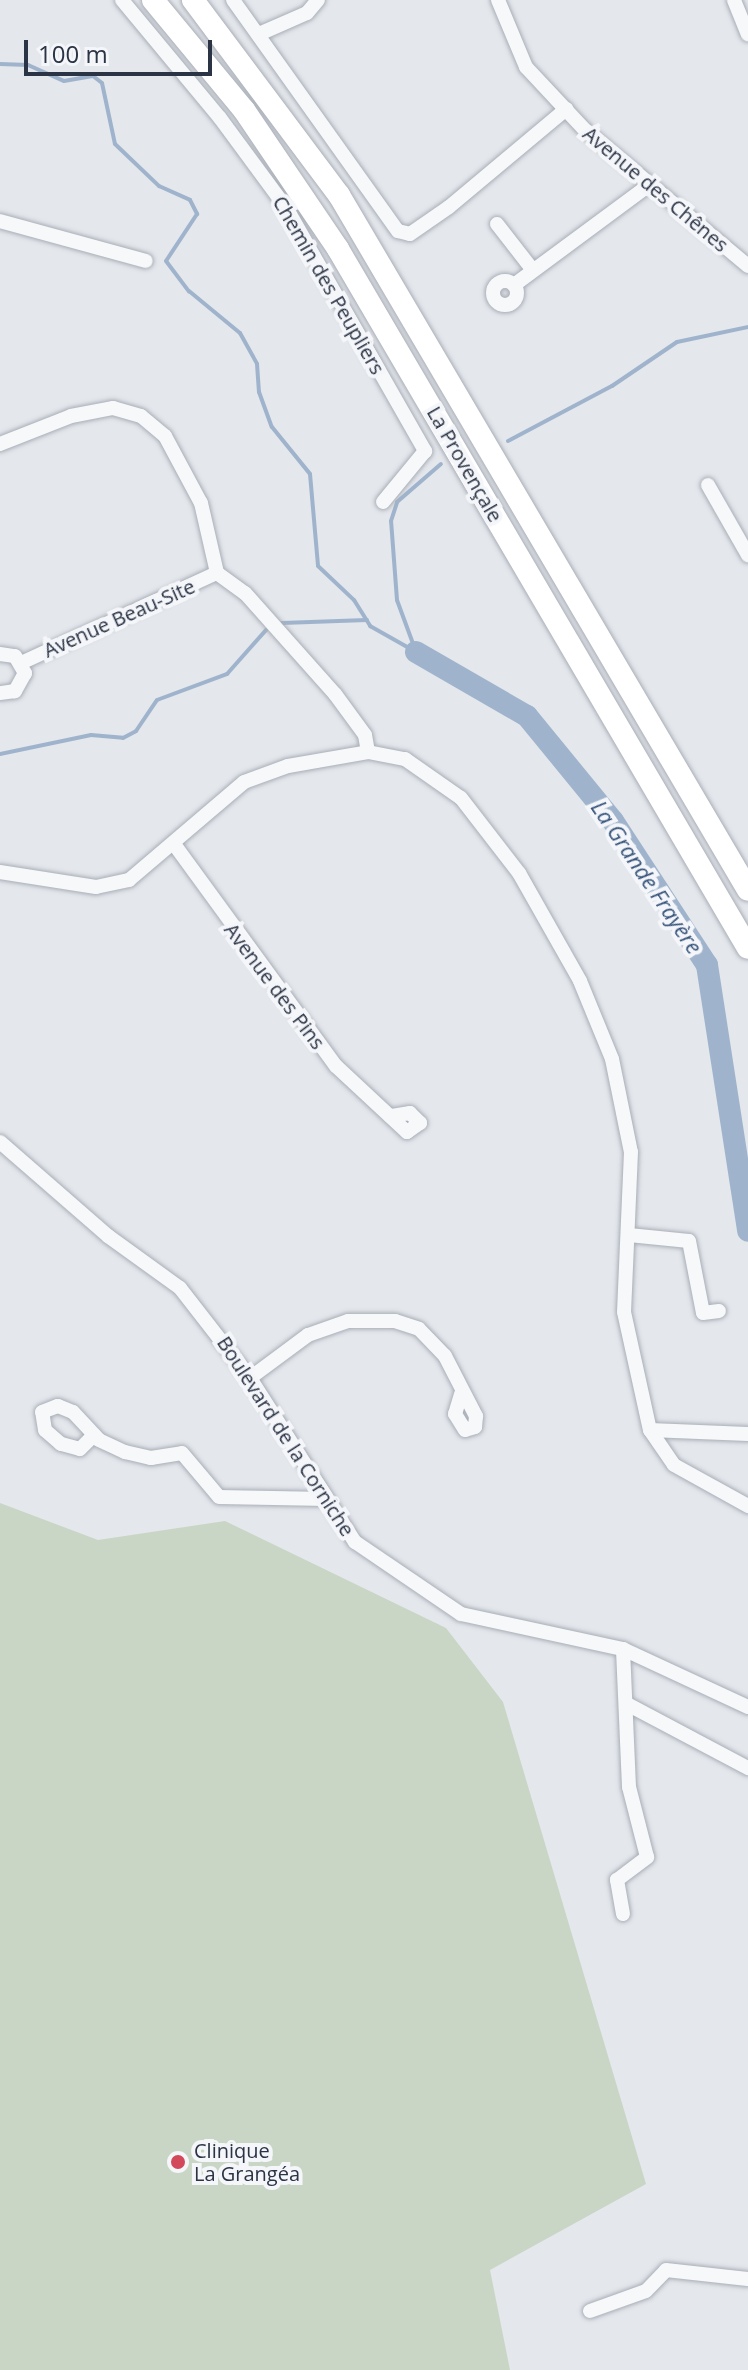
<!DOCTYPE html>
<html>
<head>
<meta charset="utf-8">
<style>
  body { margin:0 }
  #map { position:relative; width:748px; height:2370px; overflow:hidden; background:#e4e7ec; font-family:"Open Sans",sans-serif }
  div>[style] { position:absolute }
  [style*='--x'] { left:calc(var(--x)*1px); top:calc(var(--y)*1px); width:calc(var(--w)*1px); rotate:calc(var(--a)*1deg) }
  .green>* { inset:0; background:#c9d6c5 }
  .stream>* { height:4px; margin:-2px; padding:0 2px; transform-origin:2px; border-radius:2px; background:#9fb4cc }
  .river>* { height:22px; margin:-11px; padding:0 11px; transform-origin:11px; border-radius:11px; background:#9fb4cc }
  .roads { filter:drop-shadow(0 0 2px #a9aeb7) drop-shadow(0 0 2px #a9aeb7) }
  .minor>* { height:14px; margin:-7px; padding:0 7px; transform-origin:7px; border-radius:7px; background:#f7f8fa }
  .minor>.ring { margin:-7px; padding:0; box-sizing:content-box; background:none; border:14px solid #f7f8fa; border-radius:50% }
  .highway>* { height:22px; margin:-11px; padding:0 11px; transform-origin:11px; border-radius:11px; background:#fff }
  .dots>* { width:22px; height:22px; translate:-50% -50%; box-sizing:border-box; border:4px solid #f4f6f9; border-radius:50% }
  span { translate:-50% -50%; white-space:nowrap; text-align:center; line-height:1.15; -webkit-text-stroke:8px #f4f6f9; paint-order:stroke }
  .street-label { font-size:20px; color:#2b3445 }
  .poi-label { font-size:20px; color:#2b3445 }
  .left { translate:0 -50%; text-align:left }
  .water-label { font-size:22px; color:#34527a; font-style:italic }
  .scale { position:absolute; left:24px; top:40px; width:188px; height:36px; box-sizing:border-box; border:4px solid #2b3445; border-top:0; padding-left:10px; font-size:24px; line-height:28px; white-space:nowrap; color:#2b3445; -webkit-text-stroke:6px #f4f6f9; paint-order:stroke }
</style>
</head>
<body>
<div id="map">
  <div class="green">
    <div style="clip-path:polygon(0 1503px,98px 1540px,225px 1521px,446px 1628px,503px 1702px,646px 2184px,490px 2270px,510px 2370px,0 2370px)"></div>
  </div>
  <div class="stream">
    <div style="--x:0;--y:64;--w:28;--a:2"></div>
    <div style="--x:28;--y:65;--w:39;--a:24"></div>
    <div style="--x:64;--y:81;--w:29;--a:-10"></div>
    <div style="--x:93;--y:76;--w:11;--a:38"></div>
    <div style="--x:102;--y:83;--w:62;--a:78"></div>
    <div style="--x:115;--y:144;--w:61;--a:43.7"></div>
    <div style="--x:159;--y:186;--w:34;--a:24"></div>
    <div style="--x:190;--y:200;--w:16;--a:63"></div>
    <div style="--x:197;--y:214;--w:56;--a:123.4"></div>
    <div style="--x:166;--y:261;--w:38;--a:53"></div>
    <div style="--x:189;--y:291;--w:66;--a:39.5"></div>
    <div style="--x:240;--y:333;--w:35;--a:61"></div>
    <div style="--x:257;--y:364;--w:28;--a:86"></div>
    <div style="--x:259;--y:392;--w:37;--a:70"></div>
    <div style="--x:272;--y:427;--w:60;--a:51"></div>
    <div style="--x:310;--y:474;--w:92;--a:85"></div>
    <div style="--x:318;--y:566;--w:50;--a:43.4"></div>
    <div style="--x:354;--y:600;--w:31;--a:58"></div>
    <div style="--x:370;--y:626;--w:53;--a:29.5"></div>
    <div style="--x:508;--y:441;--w:118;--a:-27.9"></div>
    <div style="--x:612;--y:386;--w:78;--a:-34.1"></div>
    <div style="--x:677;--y:342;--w:73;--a:-11.9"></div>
    <div style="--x:282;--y:623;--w:85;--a:-2"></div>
    <div style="--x:415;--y:649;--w:52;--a:-110.2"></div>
    <div style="--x:397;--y:600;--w:79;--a:-94.3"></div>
    <div style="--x:391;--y:521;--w:20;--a:-72"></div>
    <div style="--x:397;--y:502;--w:58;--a:-40.8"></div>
    <div style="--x:0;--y:754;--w:93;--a:-11.8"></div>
    <div style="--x:91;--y:735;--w:32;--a:5"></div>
    <div style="--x:123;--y:738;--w:15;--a:-28"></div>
    <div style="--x:136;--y:731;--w:37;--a:-56"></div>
    <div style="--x:157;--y:700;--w:75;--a:-20.4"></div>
    <div style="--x:227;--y:674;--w:59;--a:-48.4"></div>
  </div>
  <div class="river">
    <div style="--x:416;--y:652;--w:128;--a:30"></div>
    <div style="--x:527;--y:716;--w:136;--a:50.7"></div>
    <div style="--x:613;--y:821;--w:172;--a:56.9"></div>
    <div style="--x:707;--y:965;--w:269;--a:81.2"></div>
  </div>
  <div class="roads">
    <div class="minor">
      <div style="--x:122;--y:0;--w:153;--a:50.3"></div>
      <div style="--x:220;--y:118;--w:113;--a:53.6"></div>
      <div style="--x:287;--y:209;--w:279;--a:60.3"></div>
      <div style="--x:425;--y:451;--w:66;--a:129.5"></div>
      <div style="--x:233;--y:0;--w:284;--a:54.5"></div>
      <div style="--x:398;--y:231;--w:12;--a:14"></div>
      <div style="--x:410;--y:234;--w:47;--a:-34.7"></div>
      <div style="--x:449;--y:207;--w:153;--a:-39.9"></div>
      <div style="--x:498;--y:0;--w:73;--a:67.3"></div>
      <div style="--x:526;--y:67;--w:83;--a:46.9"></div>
      <div style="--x:583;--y:128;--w:215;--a:39.9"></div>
      <div style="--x:734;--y:0;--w:37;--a:68"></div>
      <div style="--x:259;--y:34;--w:52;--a:-23.6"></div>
      <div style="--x:307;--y:13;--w:17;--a:-50"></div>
      <div style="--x:0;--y:221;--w:151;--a:15.3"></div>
      <div style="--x:497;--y:224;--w:57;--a:52.1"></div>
      <div class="ring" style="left:493px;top:281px;width:10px;height:10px"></div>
      <div style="--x:514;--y:285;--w:167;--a:-36.5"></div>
      <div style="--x:0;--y:444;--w:76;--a:-21.5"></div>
      <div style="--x:71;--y:416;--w:43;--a:-10.8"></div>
      <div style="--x:113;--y:408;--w:29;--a:16"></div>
      <div style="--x:141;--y:416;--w:31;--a:40"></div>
      <div style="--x:165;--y:436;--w:76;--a:61.8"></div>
      <div style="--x:201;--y:503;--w:72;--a:77.1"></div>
      <div style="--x:217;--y:573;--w:34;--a:36"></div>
      <div style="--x:245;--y:593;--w:135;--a:48.3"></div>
      <div style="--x:335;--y:694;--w:51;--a:53.8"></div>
      <div style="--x:365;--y:735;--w:17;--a:80"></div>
      <div style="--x:708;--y:485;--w:81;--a:60.3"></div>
      <div style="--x:0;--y:654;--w:15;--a:8"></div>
      <div style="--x:15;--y:656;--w:20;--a:60"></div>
      <div style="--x:25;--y:673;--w:21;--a:119"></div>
      <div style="--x:15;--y:691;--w:15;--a:172"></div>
      <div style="--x:21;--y:663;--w:216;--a:-24.7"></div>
      <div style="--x:174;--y:844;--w:275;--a:53.9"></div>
      <div style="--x:336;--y:1066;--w:97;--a:42.9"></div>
      <div style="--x:407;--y:1132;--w:16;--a:-35"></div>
      <div style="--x:420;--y:1123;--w:14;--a:-135"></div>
      <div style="--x:410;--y:1113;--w:20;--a:171"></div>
      <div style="--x:0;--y:872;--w:97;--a:8.9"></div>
      <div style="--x:96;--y:887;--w:34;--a:-12"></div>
      <div style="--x:129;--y:880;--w:151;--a:-40.4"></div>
      <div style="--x:244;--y:782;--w:47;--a:-20"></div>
      <div style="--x:288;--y:766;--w:81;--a:-9.9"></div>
      <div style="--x:368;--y:752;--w:38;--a:11"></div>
      <div style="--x:405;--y:759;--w:68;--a:34.9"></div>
      <div style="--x:461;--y:798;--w:95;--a:52.3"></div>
      <div style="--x:519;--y:873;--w:124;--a:60.5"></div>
      <div style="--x:580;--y:981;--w:84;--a:67.7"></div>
      <div style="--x:612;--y:1059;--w:95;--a:78.5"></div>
      <div style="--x:631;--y:1152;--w:160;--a:92.5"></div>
      <div style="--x:624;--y:1312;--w:121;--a:77.6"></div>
      <div style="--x:650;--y:1430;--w:42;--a:55.6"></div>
      <div style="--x:674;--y:1465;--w:85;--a:29"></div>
      <div style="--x:0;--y:1142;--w:143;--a:41"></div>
      <div style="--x:108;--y:1236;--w:89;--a:35.8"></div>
      <div style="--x:180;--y:1288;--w:114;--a:52.1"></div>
      <div style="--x:250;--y:1378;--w:195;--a:57.4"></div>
      <div style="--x:355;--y:1542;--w:128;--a:34.2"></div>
      <div style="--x:461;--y:1614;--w:166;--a:12.2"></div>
      <div style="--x:623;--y:1649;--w:138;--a:24.9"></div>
      <div style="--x:629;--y:1235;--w:60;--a:5.7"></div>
      <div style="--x:689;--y:1241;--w:73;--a:79"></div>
      <div style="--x:703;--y:1313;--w:16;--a:-7"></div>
      <div style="--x:250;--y:1378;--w:72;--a:-36.6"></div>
      <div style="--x:308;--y:1335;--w:42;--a:-19.3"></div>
      <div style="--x:348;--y:1321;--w:47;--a:0"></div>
      <div style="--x:395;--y:1321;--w:25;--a:18"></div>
      <div style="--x:419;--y:1329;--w:37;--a:46"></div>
      <div style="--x:445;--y:1356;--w:68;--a:62.7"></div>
      <div style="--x:476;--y:1416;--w:11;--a:95"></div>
      <div style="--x:475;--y:1427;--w:10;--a:163"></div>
      <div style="--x:465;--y:1430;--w:19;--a:-122"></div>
      <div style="--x:455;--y:1414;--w:21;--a:-73"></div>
      <div style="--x:650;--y:1430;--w:98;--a:2.3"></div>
      <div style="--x:94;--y:1435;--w:20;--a:135"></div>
      <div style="--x:80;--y:1449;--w:20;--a:-165"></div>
      <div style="--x:61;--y:1444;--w:21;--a:-139"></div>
      <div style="--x:45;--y:1430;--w:18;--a:-99"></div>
      <div style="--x:42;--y:1412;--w:17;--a:-21"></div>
      <div style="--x:58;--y:1406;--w:16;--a:22"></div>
      <div style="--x:73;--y:1412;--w:38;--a:47"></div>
      <div style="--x:99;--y:1440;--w:29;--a:25"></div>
      <div style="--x:125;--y:1452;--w:27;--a:13"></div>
      <div style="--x:151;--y:1458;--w:31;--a:-9"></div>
      <div style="--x:182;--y:1453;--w:57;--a:49.9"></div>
      <div style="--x:219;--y:1497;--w:108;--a:1.1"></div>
      <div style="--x:627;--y:1704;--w:137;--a:27.9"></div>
      <div style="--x:623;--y:1914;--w:35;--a:-100"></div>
      <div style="--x:617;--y:1880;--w:38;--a:-37"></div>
      <div style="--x:647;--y:1857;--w:72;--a:-104.4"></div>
      <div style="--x:629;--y:1787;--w:138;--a:-92.5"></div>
      <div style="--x:590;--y:2311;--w:59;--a:-19.7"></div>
      <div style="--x:646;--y:2291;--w:29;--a:-46"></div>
      <div style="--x:666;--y:2270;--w:82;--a:6.3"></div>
    </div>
    <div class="highway">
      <div style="--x:153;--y:0;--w:143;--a:50.4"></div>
      <div style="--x:244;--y:110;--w:168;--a:55.9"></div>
      <div style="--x:338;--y:249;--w:810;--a:59.61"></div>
      <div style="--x:193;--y:0;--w:244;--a:53.2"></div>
      <div style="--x:339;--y:195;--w:806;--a:59.52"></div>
    </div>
  </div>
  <div class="dots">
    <div style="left:178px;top:2162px;background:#d1495b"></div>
  </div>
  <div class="street-label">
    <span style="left:656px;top:189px;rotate:40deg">Avenue des Chênes</span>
    <span style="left:329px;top:285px;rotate:60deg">Chemin des Peupliers</span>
    <span style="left:465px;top:464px;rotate:60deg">La Provençale</span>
    <span style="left:119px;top:618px;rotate:-24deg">Avenue Beau-Site</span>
    <span style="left:275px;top:986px;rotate:53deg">Avenue des Pins</span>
    <span style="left:286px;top:1436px;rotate:57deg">Boulevard de la Corniche</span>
  </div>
  <div class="poi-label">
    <span class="left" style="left:194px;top:2162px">Clinique<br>La Grangéa</span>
  </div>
  <div class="water-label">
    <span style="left:647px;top:877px;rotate:56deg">La Grande Frayère</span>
  </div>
  <div class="scale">100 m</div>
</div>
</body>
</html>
